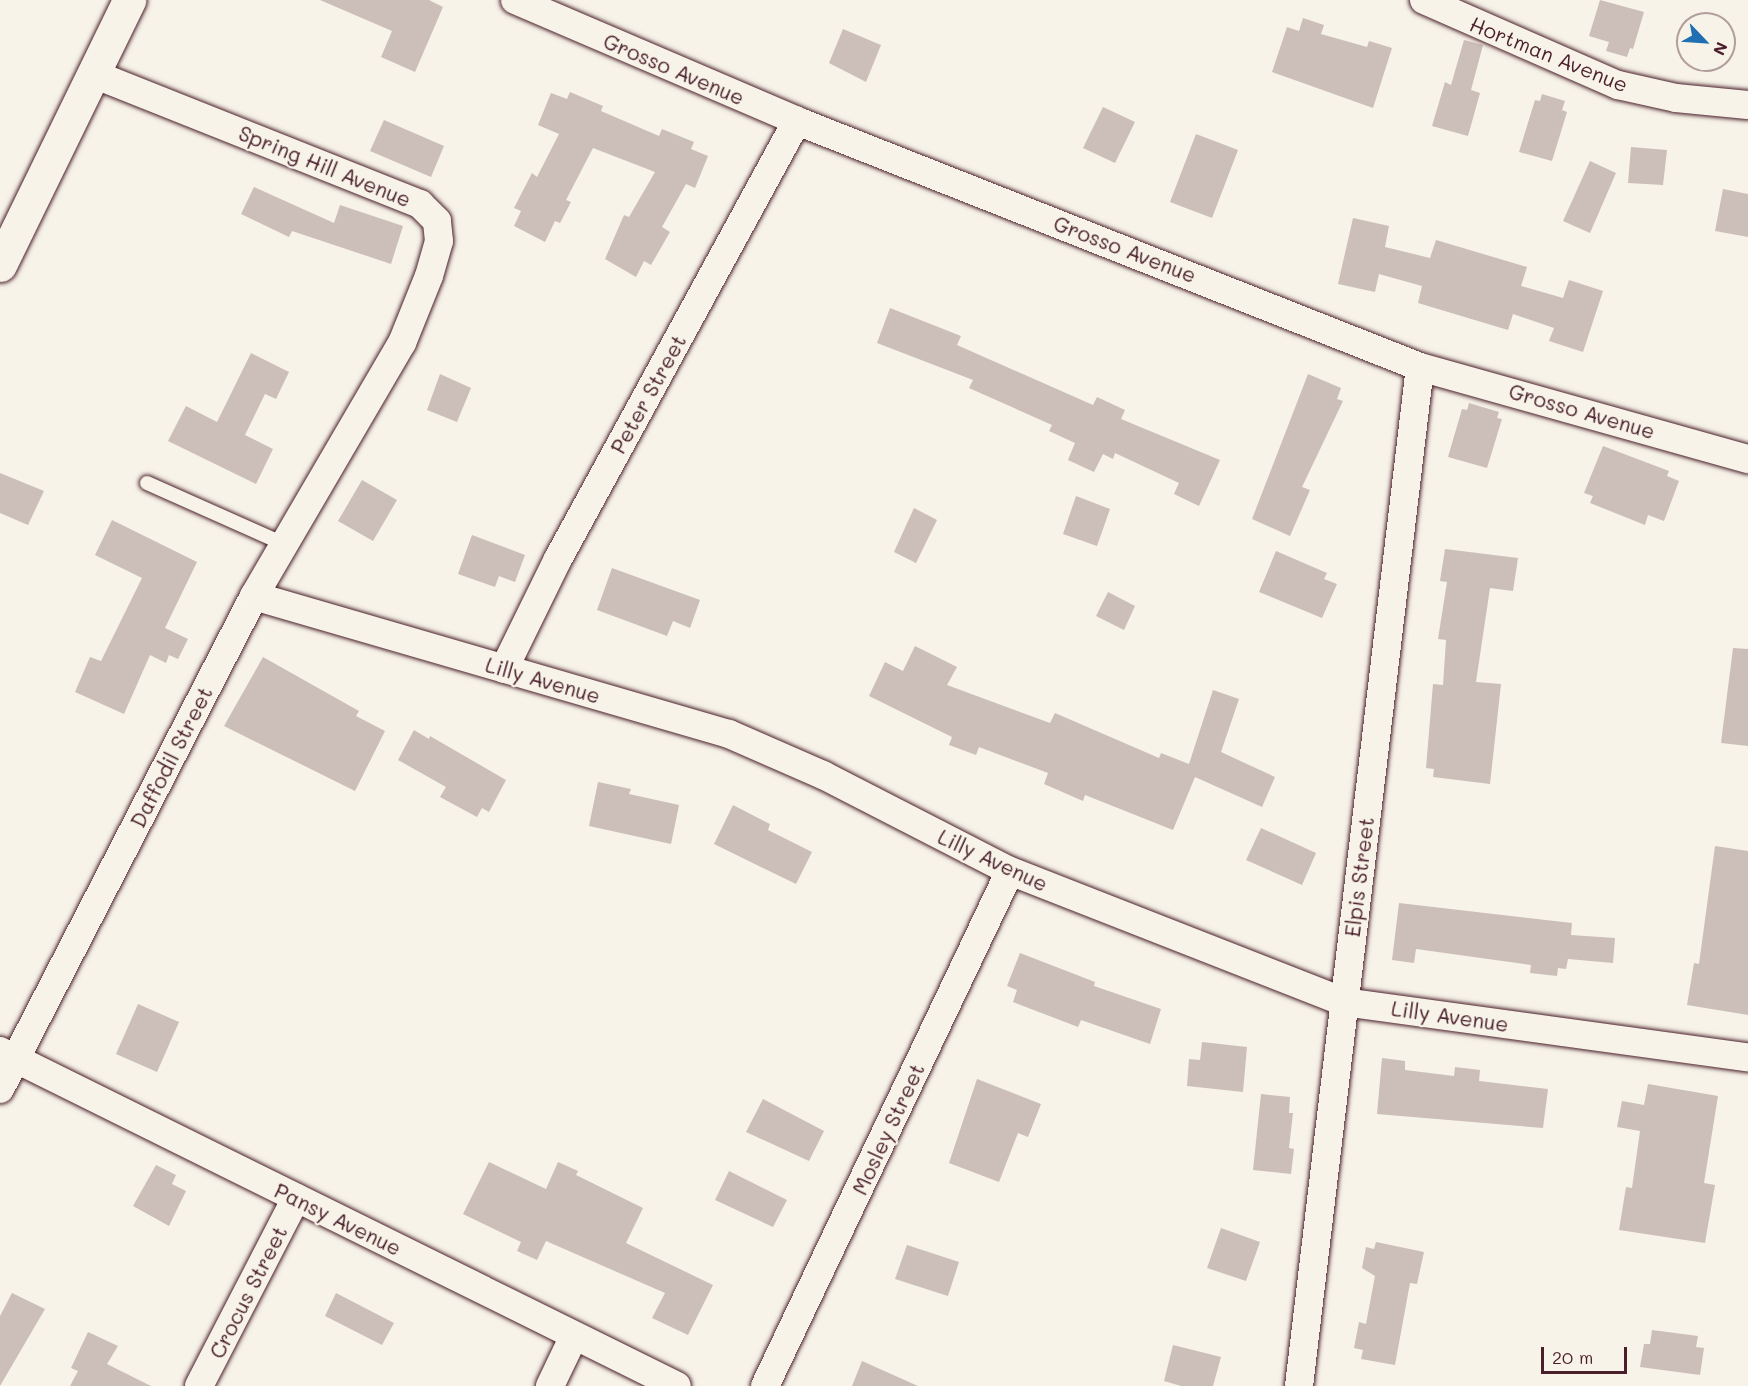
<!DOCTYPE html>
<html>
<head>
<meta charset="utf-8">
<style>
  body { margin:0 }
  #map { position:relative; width:1748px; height:1386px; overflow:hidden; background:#f7f3e8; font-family:Mali,sans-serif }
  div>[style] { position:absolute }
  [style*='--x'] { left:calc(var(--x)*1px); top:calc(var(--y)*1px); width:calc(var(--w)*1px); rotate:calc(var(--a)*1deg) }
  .building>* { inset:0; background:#ccbfb9 }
  .roads { filter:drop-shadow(0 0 2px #4a1f2b) drop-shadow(0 0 2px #4a1f2b) }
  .lane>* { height:14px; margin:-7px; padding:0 7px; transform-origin:7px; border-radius:7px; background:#f7f3e8 }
  .street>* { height:28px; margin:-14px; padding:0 14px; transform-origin:14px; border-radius:14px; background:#f7f3e8 }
  .secondary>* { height:33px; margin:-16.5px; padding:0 16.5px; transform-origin:16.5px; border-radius:16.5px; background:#f7f3e8 }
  span { translate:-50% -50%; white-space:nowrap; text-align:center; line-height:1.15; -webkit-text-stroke:4.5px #f7f3e8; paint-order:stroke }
  .street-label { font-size:21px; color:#4a1f2b }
  .north { position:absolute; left:1676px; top:12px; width:60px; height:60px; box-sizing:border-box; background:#f7f3e8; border:2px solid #b29e9c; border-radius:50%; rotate:115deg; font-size:16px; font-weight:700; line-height:24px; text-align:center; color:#4a1f2b }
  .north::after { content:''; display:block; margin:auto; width:21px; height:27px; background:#1f6fb2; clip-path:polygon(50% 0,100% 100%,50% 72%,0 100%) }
  .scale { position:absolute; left:1541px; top:1347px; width:86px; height:27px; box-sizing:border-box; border:3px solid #4a1f2b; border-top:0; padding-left:8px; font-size:18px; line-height:21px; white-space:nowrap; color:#4a1f2b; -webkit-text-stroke:4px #f7f3e8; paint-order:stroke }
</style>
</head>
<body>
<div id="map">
  <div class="building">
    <div style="clip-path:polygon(320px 0,429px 0,443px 7px,415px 72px,381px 57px,392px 31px)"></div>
    <div style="clip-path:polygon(1600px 0,1644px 12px,1633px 49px,1630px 48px,1627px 57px,1606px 51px,1609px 42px,1589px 36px)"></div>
    <div style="clip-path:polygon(1303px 18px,1324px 25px,1321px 34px,1367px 47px,1369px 41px,1392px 48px,1373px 108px,1272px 72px,1287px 27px,1299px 31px)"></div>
    <div style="clip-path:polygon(843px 29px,881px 45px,866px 82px,829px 63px)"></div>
    <div style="clip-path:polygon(1464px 40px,1483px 45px,1471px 90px,1480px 93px,1468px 136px,1432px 126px,1445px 82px,1451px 85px)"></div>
    <div style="clip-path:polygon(570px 92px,603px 106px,601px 111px,659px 136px,662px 129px,694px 142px,691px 149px,708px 156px,695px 188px,686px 184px,662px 227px,670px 232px,651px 265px,644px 261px,636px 277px,605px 259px,624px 215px,629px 217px,655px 172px,593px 148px,566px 200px,571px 202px,560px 223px,555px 221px,545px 242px,514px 226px,521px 211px,514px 208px,532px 173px,537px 177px,559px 134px,538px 125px,551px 93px,567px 99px)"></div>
    <div style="clip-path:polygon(1542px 94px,1565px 101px,1562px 110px,1567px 112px,1552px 161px,1519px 152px,1535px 100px,1540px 101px)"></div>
    <div style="clip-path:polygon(1103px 107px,1135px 122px,1115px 163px,1083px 148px)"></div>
    <div style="clip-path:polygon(384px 120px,444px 146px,431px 177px,370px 151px)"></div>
    <div style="clip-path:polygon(1196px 134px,1238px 150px,1212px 218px,1170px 202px)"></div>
    <div style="clip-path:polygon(1631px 147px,1667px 150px,1663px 185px,1628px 183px)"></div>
    <div style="clip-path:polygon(1590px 161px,1616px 173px,1590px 233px,1563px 221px)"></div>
    <div style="clip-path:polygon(254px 187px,334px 223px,340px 205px,403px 226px,391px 264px,292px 231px,289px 237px,241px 214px)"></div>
    <div style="clip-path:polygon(1723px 189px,1748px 194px,1748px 237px,1715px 231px)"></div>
    <div style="clip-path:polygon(1353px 218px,1389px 226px,1385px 247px,1430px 258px,1436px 240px,1527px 267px,1521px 286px,1563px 298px,1569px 280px,1603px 291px,1583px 352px,1549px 341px,1554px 328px,1513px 314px,1508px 330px,1418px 303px,1422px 286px,1379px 274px,1375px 292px,1338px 284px)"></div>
    <div style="clip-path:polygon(890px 308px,961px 336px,957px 345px,1093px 405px,1097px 397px,1125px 410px,1121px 419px,1220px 460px,1199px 506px,1174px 494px,1179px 483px,1115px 453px,1113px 459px,1103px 454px,1094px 472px,1068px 460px,1075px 443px,1049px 431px,1052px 425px,969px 388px,973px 380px,877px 343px)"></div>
    <div style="clip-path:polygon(251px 353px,289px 372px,276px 399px,265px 394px,245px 435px,273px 449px,256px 484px,168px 441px,186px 406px,217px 422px)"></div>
    <div style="clip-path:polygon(440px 374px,471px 388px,457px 422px,427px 410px)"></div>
    <div style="clip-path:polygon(1308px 374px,1341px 388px,1337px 399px,1343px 401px,1302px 487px,1310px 490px,1290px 536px,1252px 519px)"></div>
    <div style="clip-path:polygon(1469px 403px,1499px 412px,1497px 418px,1502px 419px,1487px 468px,1448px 457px,1462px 409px,1467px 410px)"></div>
    <div style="clip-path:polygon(1603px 446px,1669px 471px,1667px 476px,1679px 481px,1664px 521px,1648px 515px,1645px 525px,1590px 503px,1593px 496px,1584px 493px)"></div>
    <div style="clip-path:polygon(0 473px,44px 491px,28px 525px,0 513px)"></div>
    <div style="clip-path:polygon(362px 480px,397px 500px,373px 541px,338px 521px)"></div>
    <div style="clip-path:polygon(1076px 496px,1110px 509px,1097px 546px,1063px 534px)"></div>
    <div style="clip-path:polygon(914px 508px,937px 520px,916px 563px,894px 552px)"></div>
    <div style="clip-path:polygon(112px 520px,197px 562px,165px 628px,188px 639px,178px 659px,169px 655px,166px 663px,150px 655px,124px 714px,75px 692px,90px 657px,101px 661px,142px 578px,95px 555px)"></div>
    <div style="clip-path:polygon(472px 535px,525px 555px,515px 582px,499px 576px,495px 587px,458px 574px)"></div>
    <div style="clip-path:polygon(1445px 549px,1518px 558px,1513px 591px,1490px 588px,1476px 682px,1501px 684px,1490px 784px,1433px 777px,1434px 769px,1426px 768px,1433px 684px,1443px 685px,1446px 640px,1438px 639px,1447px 582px,1440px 581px)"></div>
    <div style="clip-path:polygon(1276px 551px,1327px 573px,1324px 579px,1337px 584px,1322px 618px,1259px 592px)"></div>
    <div style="clip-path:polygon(612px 568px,700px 600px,690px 628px,673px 621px,667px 636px,597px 610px)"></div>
    <div style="clip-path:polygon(1108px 592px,1135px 606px,1124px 630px,1096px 616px)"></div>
    <div style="clip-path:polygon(915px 646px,957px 667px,947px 685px,1050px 723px,1055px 713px,1159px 758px,1161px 753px,1189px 764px,1213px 690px,1239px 699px,1221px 752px,1275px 777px,1262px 807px,1195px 777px,1173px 830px,1085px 795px,1083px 801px,1044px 784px,1048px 773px,979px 747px,976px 755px,949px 745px,952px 737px,869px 696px,885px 662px,903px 671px)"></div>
    <div style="clip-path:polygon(1733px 648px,1748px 649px,1748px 746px,1721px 743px)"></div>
    <div style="clip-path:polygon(263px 657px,359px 711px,356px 716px,385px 731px,355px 791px,224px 726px)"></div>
    <div style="clip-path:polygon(414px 730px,429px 739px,430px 736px,506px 780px,489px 812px,482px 808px,477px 817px,440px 797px,446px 787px,398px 760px)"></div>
    <div style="clip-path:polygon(598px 782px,631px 789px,629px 794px,679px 805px,671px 844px,589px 826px)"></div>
    <div style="clip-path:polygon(733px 805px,770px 824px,768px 830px,812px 852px,796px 884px,714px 844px)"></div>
    <div style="clip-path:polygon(1261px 828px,1316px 853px,1302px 885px,1246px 860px)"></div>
    <div style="clip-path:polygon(1715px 846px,1748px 851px,1748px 1015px,1687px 1005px,1694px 963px,1699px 964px)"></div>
    <div style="clip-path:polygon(1399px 903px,1572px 923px,1571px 935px,1615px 938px,1613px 963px,1568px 959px,1566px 969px,1558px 968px,1557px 976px,1530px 973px,1531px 965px,1416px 949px,1414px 963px,1392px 960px)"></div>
    <div style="clip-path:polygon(1020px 953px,1095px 982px,1094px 986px,1161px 1009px,1150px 1044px,1081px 1020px,1078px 1027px,1013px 1002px,1017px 990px,1007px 986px)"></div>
    <div style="clip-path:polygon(138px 1004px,179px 1022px,157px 1072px,116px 1054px)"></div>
    <div style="clip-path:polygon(1202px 1042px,1247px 1047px,1243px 1092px,1187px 1086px,1189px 1059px,1200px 1060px)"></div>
    <div style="clip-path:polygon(1382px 1058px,1405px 1061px,1405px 1070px,1454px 1076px,1455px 1067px,1480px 1070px,1479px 1081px,1548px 1089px,1543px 1128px,1377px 1114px)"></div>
    <div style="clip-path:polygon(977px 1079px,1041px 1104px,1028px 1137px,1018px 1133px,999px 1182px,949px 1163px)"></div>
    <div style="clip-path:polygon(1648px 1084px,1718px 1096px,1704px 1183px,1715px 1185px,1705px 1243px,1619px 1230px,1626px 1187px,1632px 1188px,1640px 1131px,1617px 1127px,1622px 1101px,1644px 1105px)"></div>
    <div style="clip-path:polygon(1261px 1094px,1290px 1097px,1289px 1113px,1293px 1113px,1289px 1148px,1294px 1149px,1291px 1174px,1253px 1170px)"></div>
    <div style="clip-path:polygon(763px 1099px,824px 1131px,809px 1161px,746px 1132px)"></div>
    <div style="clip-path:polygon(489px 1162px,546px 1189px,558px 1162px,578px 1171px,576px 1175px,643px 1208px,626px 1243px,713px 1285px,688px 1335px,652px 1318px,665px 1293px,546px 1241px,537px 1260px,517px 1251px,521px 1242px,463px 1214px)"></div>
    <div style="clip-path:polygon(156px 1165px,176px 1175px,172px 1184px,186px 1191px,169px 1226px,133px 1206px)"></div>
    <div style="clip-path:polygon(729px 1171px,787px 1200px,773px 1227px,715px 1200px)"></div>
    <div style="clip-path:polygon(1221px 1228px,1260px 1242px,1246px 1281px,1207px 1268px)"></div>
    <div style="clip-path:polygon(1376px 1242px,1424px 1252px,1417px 1284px,1410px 1283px,1395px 1365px,1361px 1359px,1363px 1350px,1354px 1348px,1359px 1322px,1366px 1324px,1375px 1276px,1362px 1268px,1366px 1247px,1374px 1249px)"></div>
    <div style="clip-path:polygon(907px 1245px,959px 1262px,948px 1296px,895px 1279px)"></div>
    <div style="clip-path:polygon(12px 1293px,45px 1309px,0 1386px,0 1316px)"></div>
    <div style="clip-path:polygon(336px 1293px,394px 1323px,382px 1345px,325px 1316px)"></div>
    <div style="clip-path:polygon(1652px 1330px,1698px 1336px,1696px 1347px,1704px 1348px,1700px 1375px,1640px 1367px,1644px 1344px,1650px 1344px)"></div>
    <div style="clip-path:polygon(88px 1332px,118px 1346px,107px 1364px,151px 1386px,70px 1386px,78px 1371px,71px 1368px)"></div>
    <div style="clip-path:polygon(1173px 1345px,1221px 1357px,1213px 1386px,1181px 1386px,1164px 1381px)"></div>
    <div style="clip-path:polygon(862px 1361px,918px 1386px,852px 1386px)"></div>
  </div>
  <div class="roads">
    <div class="lane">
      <div style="--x:147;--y:483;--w:150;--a:24"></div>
    </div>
    <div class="street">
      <div style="--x:515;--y:0;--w:307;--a:23.2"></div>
      <div style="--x:797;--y:121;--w:670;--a:21.55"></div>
      <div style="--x:1420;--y:367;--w:341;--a:15.7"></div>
      <div style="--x:1424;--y:0;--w:212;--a:23.7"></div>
      <div style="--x:1618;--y:85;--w:59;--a:12.6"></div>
      <div style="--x:1676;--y:98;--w:72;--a:5.6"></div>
      <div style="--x:254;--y:596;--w:495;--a:16.2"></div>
      <div style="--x:729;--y:734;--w:103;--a:23.6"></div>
      <div style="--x:823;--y:775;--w:210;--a:27.2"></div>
      <div style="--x:1010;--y:871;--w:359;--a:21.4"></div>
      <div style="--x:1344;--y:1002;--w:408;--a:7.8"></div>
      <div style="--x:504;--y:669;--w:123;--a:-63.9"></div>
      <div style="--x:558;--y:559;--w:499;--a:-61.4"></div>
      <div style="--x:0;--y:1051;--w:755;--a:26.33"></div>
      <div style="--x:0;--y:1089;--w:555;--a:-62.74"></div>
      <div style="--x:254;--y:596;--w:293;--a:-59.7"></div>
      <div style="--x:402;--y:343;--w:72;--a:-68.1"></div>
      <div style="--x:429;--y:276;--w:36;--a:-74"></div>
      <div style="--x:439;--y:241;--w:20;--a:-96"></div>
      <div style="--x:437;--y:221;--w:24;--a:-135"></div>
      <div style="--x:420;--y:204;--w:351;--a:-158.3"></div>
      <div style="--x:199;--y:1386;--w:212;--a:-62.7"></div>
      <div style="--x:550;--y:1386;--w:55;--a:-64.4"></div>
      <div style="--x:765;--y:1386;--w:570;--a:-64.56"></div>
      <div style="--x:1299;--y:1386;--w:1026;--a:-83.23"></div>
    </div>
    <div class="secondary">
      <div style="--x:0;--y:265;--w:295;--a:-64"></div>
    </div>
  </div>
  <div class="street-label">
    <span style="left:1549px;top:54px;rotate:22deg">Hortman Avenue</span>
    <span style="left:674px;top:69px;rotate:23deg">Grosso Avenue</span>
    <span style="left:325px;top:166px;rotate:22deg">Spring Hill Avenue</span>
    <span style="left:1125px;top:249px;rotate:21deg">Grosso Avenue</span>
    <span style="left:648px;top:394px;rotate:-61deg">Peter Street</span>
    <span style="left:1582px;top:411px;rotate:16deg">Grosso Avenue</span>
    <span style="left:543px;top:680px;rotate:16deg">Lilly Avenue</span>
    <span style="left:171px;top:757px;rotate:-63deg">Daffodil Street</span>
    <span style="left:993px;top:860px;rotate:25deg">Lilly Avenue</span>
    <span style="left:1359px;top:877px;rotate:-83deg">Elpis Street</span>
    <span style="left:1450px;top:1016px;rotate:8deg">Lilly Avenue</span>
    <span style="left:888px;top:1129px;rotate:-65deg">Mosley Street</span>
    <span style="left:338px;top:1219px;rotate:26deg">Pansy Avenue</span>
    <span style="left:248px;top:1292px;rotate:-63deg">Crocus Street</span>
  </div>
  <div class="north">N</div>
  <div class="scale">20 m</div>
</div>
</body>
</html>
